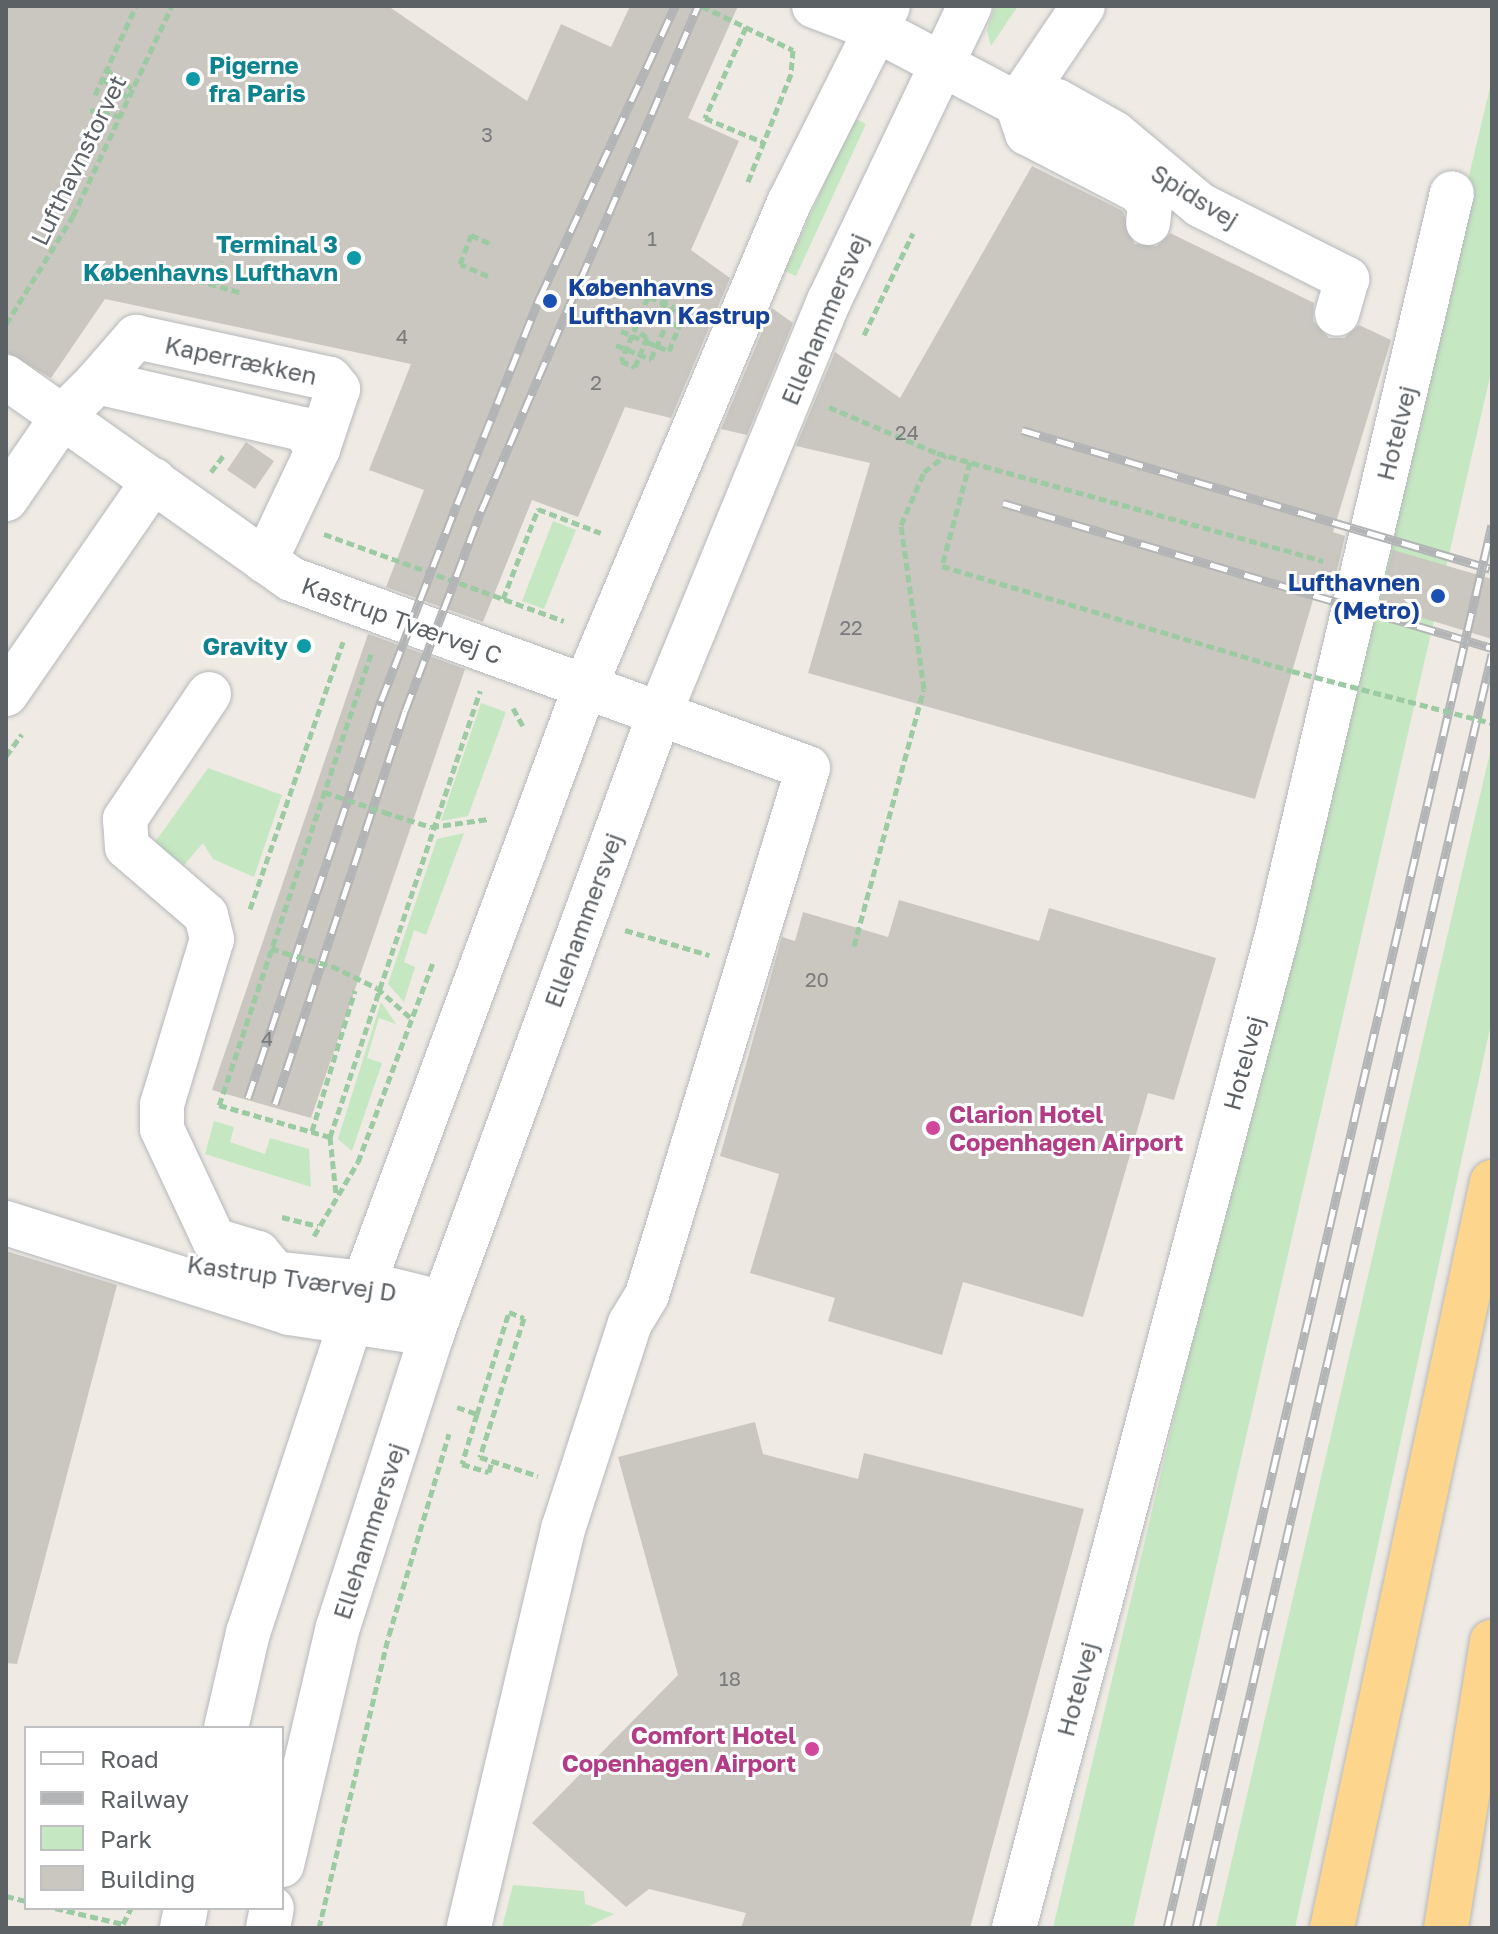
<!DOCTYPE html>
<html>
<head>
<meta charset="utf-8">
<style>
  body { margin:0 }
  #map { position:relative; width:1498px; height:1934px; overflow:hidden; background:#efebe4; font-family:"Golos Text",sans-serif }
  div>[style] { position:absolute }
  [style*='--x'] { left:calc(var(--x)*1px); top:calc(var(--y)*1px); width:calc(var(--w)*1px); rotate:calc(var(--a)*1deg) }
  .green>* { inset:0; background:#c5e7c1 }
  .building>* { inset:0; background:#cac6c0 }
  .path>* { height:5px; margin-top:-2.5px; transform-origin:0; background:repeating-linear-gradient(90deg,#9bcaa3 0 8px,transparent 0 12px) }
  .roads { filter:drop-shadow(0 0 2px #b5b8bb) drop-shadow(0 0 2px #b5b8bb) }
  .minor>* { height:44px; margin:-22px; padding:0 22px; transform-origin:22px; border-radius:22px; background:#fff }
  .highway>* { height:44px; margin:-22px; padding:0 22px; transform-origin:22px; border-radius:22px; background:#fdd58d }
  .rail>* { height:9px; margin-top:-4.5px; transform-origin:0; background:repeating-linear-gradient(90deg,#fff 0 18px,#b3b4b5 0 36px); box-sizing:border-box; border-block:2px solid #b3b4b5 }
  .path-bridge>* { height:5px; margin-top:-2.5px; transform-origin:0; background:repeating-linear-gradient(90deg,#9bcaa3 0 8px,transparent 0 12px) }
  .dots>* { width:22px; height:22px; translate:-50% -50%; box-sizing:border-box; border:4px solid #fff; border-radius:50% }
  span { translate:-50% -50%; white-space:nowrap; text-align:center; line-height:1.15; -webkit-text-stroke:6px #fff; paint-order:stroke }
  .number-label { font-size:20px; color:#787a7c }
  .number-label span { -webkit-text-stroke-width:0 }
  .culture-label { font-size:24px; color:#0d838f; font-weight:700 }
  .left { translate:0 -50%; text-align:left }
  .right { translate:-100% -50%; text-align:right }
  .street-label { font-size:24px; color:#5c6165 }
  .transit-label { font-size:24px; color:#164399; font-weight:700 }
  .hotel-label { font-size:24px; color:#b23c85; font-weight:700 }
  .frame { position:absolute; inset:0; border:8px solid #5c6165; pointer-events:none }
  .legend { position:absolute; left:24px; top:1726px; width:260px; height:184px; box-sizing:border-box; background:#fff; border:2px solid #bec0c1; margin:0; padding:10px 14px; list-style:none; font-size:24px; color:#5c6165 }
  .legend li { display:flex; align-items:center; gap:16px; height:40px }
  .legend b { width:40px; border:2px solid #bec0c1 }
</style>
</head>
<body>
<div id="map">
  <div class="green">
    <div style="clip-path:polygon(995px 6px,1018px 6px,991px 46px,987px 30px)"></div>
    <div style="clip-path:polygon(1492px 79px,1492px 368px,1133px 1928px,1053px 1928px)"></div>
    <div style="clip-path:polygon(854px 118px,866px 124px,796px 276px,785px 271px)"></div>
    <div style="clip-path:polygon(553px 521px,576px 530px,544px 609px,522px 601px)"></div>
    <div style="clip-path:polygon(481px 703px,506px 712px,468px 816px,441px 821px)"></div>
    <div style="clip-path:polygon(1492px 744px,1492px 1019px,1295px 1928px,1216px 1928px)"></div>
    <div style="clip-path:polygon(208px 768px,282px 795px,254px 877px,213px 859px,203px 843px,184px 865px,153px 845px)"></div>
    <div style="clip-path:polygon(464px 833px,426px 935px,414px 930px,404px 962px,415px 967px,404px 1002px,388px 984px,437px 839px)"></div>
    <div style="clip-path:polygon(381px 1002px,396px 1024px,379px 1018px,367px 1058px,382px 1063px,352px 1151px,338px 1139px)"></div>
    <div style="clip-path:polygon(214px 1121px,234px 1127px,230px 1142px,265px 1154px,270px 1138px,309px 1149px,311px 1187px,205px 1154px)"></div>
    <div style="clip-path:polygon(513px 1885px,584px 1891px,585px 1904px,614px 1914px,585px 1928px,502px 1928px)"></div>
  </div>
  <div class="building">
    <div style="clip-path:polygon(6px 6px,388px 6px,527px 101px,561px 24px,611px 47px,630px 6px,738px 6px,688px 118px,739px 141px,691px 250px,730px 278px,671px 418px,625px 407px,578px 517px,532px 500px,483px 622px,386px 587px,424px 490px,369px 470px,411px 364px,105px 299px,51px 378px,6px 352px)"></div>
    <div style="clip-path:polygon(1032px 166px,1123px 211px,1134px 244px,1157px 246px,1170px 233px,1314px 303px,1313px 321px,1329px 338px,1344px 338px,1359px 325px,1391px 340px,1333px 532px,1345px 536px,1332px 591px,1317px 586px,1255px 799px,808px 673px,870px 463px,796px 446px,835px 352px,900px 398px)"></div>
    <div style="clip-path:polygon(772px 308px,793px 323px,747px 435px,721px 429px)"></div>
    <div style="clip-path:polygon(246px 442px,274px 461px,255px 489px,227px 470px)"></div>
    <div style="clip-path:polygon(1393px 550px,1492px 579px,1492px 639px,1380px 605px)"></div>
    <div style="clip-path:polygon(368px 634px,465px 669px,311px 1118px,212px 1090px)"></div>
    <div style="clip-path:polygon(899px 900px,1039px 941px,1049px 908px,1216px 958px,1174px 1100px,1148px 1093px,1083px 1317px,963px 1282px,942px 1355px,828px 1321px,835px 1298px,750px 1273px,779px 1174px,720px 1156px,782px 937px,795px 941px,803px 912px,888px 937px)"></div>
    <div style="clip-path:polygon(6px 1251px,117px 1285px,17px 1664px,6px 1663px)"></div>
    <div style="clip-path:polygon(755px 1422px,763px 1454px,858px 1479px,864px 1453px,1084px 1509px,970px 1928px,741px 1928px,746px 1913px,649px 1889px,626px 1907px,532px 1823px,678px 1675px,618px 1457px)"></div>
  </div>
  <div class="path">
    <div style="--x:702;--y:6;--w:101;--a:25.8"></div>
    <div style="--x:793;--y:50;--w:24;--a:95"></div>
    <div style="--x:791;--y:74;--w:118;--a:111.8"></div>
    <div style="--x:746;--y:27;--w:100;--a:114.3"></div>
    <div style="--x:705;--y:118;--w:63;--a:22.5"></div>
    <div style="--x:106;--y:69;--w:34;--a:37"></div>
    <div style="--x:102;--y:78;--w:34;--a:37"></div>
    <div style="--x:95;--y:95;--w:98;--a:-65.3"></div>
    <div style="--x:90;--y:110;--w:30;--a:12"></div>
    <div style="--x:488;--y:276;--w:30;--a:-157"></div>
    <div style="--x:460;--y:264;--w:31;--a:-69"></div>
    <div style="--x:471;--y:235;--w:24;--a:24"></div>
    <div style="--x:197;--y:280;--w:44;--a:15.9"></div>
    <div style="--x:213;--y:284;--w:25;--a:-69"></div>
    <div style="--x:638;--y:292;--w:39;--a:23"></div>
    <div style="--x:6;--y:324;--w:127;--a:-58.2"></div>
    <div style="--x:73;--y:216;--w:232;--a:-64.8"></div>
    <div style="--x:621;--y:331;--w:28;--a:23"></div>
    <div style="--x:647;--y:342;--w:24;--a:22"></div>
    <div style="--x:669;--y:351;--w:27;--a:-68"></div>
    <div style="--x:679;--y:326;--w:22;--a:-159"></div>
    <div style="--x:658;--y:318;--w:26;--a:-67"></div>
    <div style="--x:668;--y:294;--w:18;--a:-153"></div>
    <div style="--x:652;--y:286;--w:41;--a:111.5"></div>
    <div style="--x:637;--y:324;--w:40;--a:113.4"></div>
    <div style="--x:621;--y:361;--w:15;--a:23"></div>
    <div style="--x:635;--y:367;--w:32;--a:-68"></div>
    <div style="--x:647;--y:337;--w:8;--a:-150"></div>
    <div style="--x:864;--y:335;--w:113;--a:-64.3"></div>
    <div style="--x:616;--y:345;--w:38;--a:22"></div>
    <div style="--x:829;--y:407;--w:117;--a:23.1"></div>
    <div style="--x:937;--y:453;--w:401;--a:15.6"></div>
    <div style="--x:970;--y:462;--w:108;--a:105.1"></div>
    <div style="--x:942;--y:566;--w:365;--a:16.7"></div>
    <div style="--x:211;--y:472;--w:21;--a:-53"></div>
    <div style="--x:324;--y:534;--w:255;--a:19.9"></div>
    <div style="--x:503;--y:599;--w:97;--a:-68.7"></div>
    <div style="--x:538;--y:509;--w:67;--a:20.9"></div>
    <div style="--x:371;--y:654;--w:476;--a:108.6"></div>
    <div style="--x:219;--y:1105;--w:116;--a:16.1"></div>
    <div style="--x:330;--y:1137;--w:471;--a:-71.4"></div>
    <div style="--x:513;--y:708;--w:21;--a:61"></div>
    <div style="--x:6;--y:756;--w:27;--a:-54"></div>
    <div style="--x:324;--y:792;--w:13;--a:18"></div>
    <div style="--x:384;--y:812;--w:49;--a:17.7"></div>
    <div style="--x:431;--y:827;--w:58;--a:-8"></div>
    <div style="--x:250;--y:909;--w:283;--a:-70.8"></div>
    <div style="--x:625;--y:930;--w:88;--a:16.6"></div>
    <div style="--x:854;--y:946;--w:266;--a:-74.8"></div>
    <div style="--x:924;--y:689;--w:166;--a:-98"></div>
    <div style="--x:901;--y:525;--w:58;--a:-66.5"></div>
    <div style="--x:924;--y:472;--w:28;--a:-38"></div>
    <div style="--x:271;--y:948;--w:15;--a:20"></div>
    <div style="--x:332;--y:966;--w:50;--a:26.1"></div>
    <div style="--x:377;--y:988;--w:47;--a:41.5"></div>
    <div style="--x:312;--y:1131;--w:147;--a:-73"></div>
    <div style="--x:330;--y:1137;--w:57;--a:84"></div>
    <div style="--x:282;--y:1217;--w:37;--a:14"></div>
    <div style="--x:314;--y:1236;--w:86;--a:-59.3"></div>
    <div style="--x:358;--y:1162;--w:216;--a:-69.4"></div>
    <div style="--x:457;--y:1407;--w:21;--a:19"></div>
    <div style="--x:477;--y:1414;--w:107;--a:-72.6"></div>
    <div style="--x:509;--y:1312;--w:16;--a:22"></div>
    <div style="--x:524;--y:1318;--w:146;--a:107.6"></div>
    <div style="--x:480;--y:1457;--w:61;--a:18.1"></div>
    <div style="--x:477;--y:1414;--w:52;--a:106.7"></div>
    <div style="--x:462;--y:1464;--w:28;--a:17"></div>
    <div style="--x:489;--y:1472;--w:11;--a:-75"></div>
    <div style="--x:6;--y:1896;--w:21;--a:14"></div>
    <div style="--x:55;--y:1908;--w:70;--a:13.2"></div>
    <div style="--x:123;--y:1924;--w:18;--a:-63"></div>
    <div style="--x:319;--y:1928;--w:301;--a:-76.6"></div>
    <div style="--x:389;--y:1635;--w:210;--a:-73.4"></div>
  </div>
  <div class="roads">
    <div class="minor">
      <div style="--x:814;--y:6;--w:65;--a:20.7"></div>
      <div style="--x:875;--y:29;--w:161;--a:27.8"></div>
      <div style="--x:1017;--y:104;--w:40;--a:-4.3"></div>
      <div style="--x:1057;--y:101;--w:65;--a:29.3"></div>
      <div style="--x:1114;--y:133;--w:112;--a:39.9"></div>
      <div style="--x:1200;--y:205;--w:165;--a:26.7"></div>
      <div style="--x:1347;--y:279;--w:36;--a:106"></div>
      <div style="--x:1017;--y:104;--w:31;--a:71"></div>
      <div style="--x:1027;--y:133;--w:126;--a:27.4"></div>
      <div style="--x:1139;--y:191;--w:18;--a:52"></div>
      <div style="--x:1150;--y:205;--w:18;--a:96"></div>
      <div style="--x:1017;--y:104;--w:118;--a:-56"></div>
      <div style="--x:6;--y:377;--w:349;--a:35.3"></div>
      <div style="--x:291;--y:579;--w:550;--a:20.08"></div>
      <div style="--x:808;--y:768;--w:551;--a:106.99"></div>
      <div style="--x:647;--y:1295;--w:33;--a:121"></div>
      <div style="--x:630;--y:1323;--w:217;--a:108"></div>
      <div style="--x:563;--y:1529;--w:410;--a:103.3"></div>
      <div style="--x:97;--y:382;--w:60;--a:-49.1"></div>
      <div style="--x:136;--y:337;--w:198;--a:12.2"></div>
      <div style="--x:330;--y:379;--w:13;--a:51"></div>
      <div style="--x:338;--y:389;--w:63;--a:108.4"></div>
      <div style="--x:6;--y:499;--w:101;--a:-55.5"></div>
      <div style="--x:63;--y:416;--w:48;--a:-45"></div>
      <div style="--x:97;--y:382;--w:211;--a:12.9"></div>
      <div style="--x:303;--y:429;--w:25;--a:53"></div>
      <div style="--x:318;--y:449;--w:124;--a:115.3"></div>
      <div style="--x:6;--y:694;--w:260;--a:-55.3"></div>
      <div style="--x:209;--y:694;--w:151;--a:123.9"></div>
      <div style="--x:125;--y:819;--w:28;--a:86"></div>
      <div style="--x:127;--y:847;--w:104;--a:40.7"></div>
      <div style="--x:206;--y:915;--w:25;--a:76"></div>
      <div style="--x:212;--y:939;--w:173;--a:106.8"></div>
      <div style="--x:162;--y:1105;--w:24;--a:90"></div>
      <div style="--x:162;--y:1129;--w:123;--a:64.9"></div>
      <div style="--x:214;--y:1240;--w:46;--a:16.5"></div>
      <div style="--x:258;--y:1253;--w:23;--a:50"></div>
      <div style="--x:6;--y:1223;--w:297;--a:17.6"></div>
      <div style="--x:289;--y:1313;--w:145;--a:8.4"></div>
      <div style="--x:245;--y:1270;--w:120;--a:6.2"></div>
      <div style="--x:364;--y:1283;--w:82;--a:14"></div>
      <div style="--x:226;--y:1728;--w:98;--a:-77"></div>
      <div style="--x:248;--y:1633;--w:369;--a:-71.7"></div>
      <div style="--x:364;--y:1283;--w:636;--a:-69.65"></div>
      <div style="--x:585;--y:687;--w:525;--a:-67.15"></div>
      <div style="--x:789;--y:203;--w:220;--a:-63.3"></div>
      <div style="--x:282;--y:1865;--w:244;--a:-76.8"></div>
      <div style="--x:338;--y:1627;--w:308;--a:-72.2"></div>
      <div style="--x:432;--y:1334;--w:659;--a:-69.86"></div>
      <div style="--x:659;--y:715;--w:448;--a:-67.7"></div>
      <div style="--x:829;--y:301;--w:327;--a:-64.5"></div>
      <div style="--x:182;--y:1928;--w:20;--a:-79"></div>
      <div style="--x:268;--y:1928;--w:20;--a:-79"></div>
      <div style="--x:1014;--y:1928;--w:1027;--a:-75.17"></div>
      <div style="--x:1277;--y:935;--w:762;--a:-76.73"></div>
    </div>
    <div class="highway">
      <div style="--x:1332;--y:1928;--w:763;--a:-77.89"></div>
      <div style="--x:1446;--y:1928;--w:290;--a:-80.9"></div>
    </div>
  </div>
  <div class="rail">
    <div style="--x:1022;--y:430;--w:488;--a:16.5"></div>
    <div style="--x:1003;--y:503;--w:510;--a:16.52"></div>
    <div style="--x:248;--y:1098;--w:419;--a:-71.5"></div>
    <div style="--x:381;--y:701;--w:211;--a:-68.9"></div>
    <div style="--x:457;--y:504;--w:223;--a:-68.2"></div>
    <div style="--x:540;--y:297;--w:321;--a:-65.1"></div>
    <div style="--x:275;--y:1104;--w:414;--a:-71.7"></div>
    <div style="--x:405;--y:711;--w:214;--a:-69.2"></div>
    <div style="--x:481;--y:511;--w:550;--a:-66.75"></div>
    <div style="--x:1167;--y:1928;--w:1440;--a:-76.96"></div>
    <div style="--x:1196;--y:1928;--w:1308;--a:-76.92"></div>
  </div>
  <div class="path-bridge">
    <div style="--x:651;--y:359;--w:57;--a:-66.1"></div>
    <div style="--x:1292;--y:671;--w:207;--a:14.6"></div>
    <div style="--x:336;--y:796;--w:51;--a:18.4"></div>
    <div style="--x:285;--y:953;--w:49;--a:15.5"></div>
  </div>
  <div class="dots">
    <div style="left:193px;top:79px;background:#0f9aa8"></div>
    <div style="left:354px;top:258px;background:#0f9aa8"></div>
    <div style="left:550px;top:301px;background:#1a4fb4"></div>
    <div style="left:1438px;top:596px;background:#1a4fb4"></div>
    <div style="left:304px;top:646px;background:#0f9aa8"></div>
    <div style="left:933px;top:1128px;background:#d1479c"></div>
    <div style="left:812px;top:1749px;background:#d1479c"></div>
  </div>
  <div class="number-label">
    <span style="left:487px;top:134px">3</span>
    <span style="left:652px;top:238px">1</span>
    <span style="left:402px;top:336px">4</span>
    <span style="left:596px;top:382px">2</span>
    <span style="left:907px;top:432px">24</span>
    <span style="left:851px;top:627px">22</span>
    <span style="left:817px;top:979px">20</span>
    <span style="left:267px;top:1038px">4</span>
    <span style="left:730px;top:1678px">18</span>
  </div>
  <div class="culture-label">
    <span class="left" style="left:209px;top:79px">Pigerne<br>fra Paris</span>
    <span class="right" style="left:338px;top:258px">Terminal 3<br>Københavns Lufthavn</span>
    <span class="right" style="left:288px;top:646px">Gravity</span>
  </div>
  <div class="street-label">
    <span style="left:78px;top:160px;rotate:-64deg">Lufthavnstorvet</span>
    <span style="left:1195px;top:196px;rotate:32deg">Spidsvej</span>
    <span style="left:824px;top:319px;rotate:-67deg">Ellehammersvej</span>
    <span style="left:241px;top:360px;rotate:12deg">Kaperrækken</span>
    <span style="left:1396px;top:433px;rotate:-76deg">Hotelvej</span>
    <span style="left:402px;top:620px;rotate:20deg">Kastrup Tværvej C</span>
    <span style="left:583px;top:920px;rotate:-70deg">Ellehammersvej</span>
    <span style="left:1243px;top:1063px;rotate:-75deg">Hotelvej</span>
    <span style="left:292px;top:1278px;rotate:8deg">Kastrup Tværvej D</span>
    <span style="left:369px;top:1531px;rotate:-72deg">Ellehammersvej</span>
    <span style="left:1077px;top:1689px;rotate:-75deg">Hotelvej</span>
  </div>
  <div class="transit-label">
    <span class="left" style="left:568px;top:301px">Københavns<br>Lufthavn Kastrup</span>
    <span class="right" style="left:1420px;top:596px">Lufthavnen<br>(Metro)</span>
  </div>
  <div class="hotel-label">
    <span class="left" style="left:949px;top:1128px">Clarion Hotel<br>Copenhagen Airport</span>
    <span class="right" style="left:796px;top:1749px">Comfort Hotel<br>Copenhagen Airport</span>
  </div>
  <div class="frame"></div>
  <ul class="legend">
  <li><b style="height:10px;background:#fff"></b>Road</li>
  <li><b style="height:10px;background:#b3b4b5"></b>Railway</li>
  <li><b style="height:22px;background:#c5e7c1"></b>Park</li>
  <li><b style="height:22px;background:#cac6c0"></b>Building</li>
  </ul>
</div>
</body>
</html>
